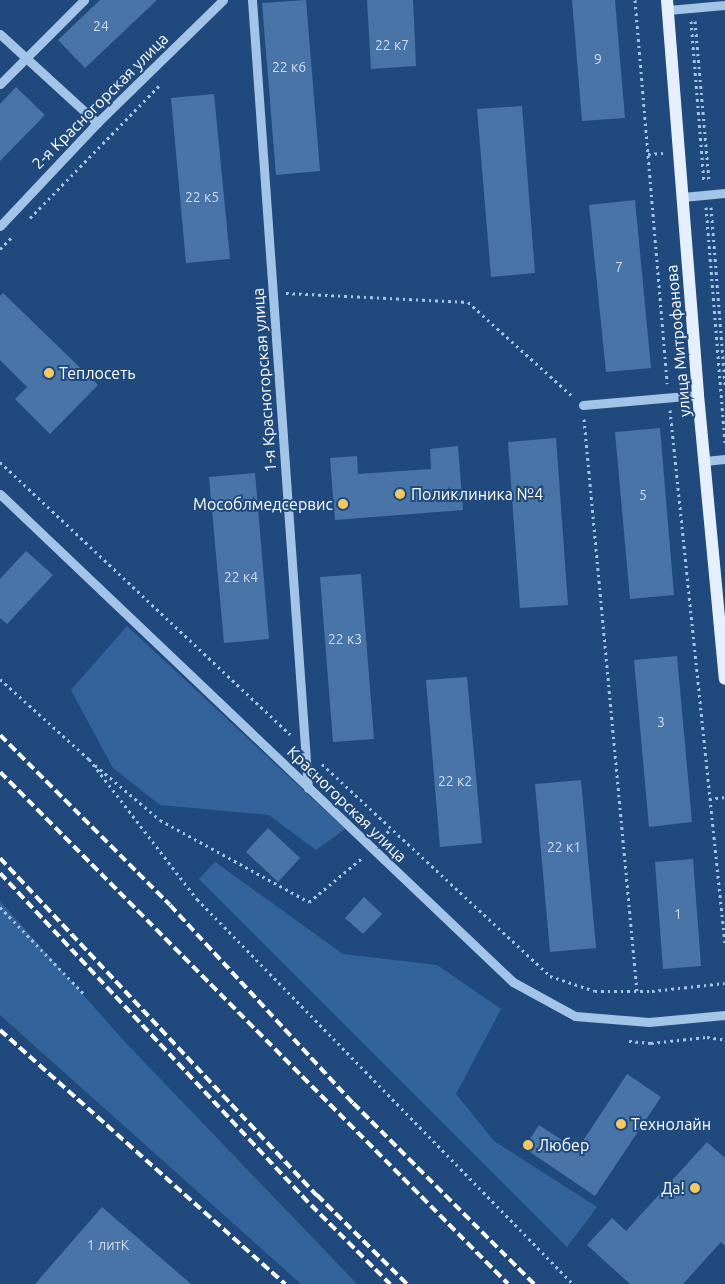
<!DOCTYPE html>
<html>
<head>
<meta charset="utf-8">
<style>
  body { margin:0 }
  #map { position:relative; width:725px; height:1284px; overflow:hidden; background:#204a7d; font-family:Ubuntu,sans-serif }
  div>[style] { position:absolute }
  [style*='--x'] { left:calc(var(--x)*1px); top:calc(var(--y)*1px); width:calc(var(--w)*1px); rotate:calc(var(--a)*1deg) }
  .green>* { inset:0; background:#32649b }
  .building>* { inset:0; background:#4874a7 }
  .path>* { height:3px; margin-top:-1.5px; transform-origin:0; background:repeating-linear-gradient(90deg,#a3c3e7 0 2.5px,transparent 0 6.5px) }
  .minor>* { height:9px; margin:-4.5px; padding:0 4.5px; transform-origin:4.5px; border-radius:4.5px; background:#a3c3e7 }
  .major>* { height:12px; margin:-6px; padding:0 6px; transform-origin:6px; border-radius:6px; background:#e5effd }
  .rail>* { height:4px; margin-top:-2px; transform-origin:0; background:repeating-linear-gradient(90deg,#fff 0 9px,transparent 0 13px) }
  .dots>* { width:14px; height:14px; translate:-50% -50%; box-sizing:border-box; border:2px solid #204a7d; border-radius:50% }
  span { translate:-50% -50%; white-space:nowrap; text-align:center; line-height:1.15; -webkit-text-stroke:4px #204a7d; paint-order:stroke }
  .number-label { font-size:14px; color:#d1dce9 }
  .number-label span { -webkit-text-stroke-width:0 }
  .street-label { font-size:16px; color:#fff }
  .poi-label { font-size:16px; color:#fff }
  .left { translate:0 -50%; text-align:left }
  .right { translate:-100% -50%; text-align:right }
</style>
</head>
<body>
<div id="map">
  <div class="green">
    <div style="clip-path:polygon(127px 626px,345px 829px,316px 850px,269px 815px,160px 805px,113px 768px,71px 690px)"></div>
    <div style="clip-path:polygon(215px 862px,343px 954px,437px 965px,501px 1009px,456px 1094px,494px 1141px,597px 1207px,567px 1247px,199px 879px)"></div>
    <div style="clip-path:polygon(0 901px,125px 1042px,357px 1284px,301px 1284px,0 1015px)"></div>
  </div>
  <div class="building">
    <div style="clip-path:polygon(100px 0,157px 0,85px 68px,58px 40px)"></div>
    <div style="clip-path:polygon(306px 0,320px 171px,276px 175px,262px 3px)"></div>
    <div style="clip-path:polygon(367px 0,413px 0,416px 66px,371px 69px)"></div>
    <div style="clip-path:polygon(572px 0,615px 0,625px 118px,582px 121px)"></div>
    <div style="clip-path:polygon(16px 87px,45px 115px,0 161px,0 104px)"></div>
    <div style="clip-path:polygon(214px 94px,230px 259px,186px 263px,171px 98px)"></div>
    <div style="clip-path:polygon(522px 106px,535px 273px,491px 277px,477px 109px)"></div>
    <div style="clip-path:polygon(635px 200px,651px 368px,606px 372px,589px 205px)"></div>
    <div style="clip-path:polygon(3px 293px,98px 385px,50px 434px,15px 399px,27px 387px,0 360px,0 296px)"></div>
    <div style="clip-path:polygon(660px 428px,674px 595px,630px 599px,615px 432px)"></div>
    <div style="clip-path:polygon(556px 438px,568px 605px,520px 608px,508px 442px)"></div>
    <div style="clip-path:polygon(458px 446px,463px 510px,335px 520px,330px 458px,357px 456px,358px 474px,431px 469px,430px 449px)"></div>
    <div style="clip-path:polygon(255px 473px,269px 639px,224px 643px,209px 477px)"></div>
    <div style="clip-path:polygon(26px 551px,53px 575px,7px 624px,0 618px,0 579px)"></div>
    <div style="clip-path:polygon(361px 574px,374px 739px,333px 742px,320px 577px)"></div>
    <div style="clip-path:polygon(677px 656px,692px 822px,649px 827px,634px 660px)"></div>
    <div style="clip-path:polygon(467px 677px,482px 843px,440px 847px,426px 680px)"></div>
    <div style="clip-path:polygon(581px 780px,596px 948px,550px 952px,535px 784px)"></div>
    <div style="clip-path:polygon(268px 828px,300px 858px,278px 882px,246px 852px)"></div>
    <div style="clip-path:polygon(693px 859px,701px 966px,663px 969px,655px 862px)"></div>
    <div style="clip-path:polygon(364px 897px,382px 914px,363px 934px,345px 918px)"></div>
    <div style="clip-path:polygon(627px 1074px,661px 1097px,595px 1196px,524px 1148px,539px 1125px,577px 1150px)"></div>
    <div style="clip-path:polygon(707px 1142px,725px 1158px,725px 1246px,721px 1242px,683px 1284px,630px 1284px,587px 1245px,612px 1218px,626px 1231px)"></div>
    <div style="clip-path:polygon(102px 1207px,191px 1284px,35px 1284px)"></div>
  </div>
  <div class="path">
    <div style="--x:635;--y:0;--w:385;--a:85.2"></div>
    <div style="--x:691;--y:21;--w:161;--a:85.4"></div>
    <div style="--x:695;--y:21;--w:161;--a:85"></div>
    <div style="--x:648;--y:154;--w:15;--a:-4"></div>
    <div style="--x:706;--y:207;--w:239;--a:85.4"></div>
    <div style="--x:711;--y:207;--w:178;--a:85.5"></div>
    <div style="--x:30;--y:218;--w:186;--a:-45.7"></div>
    <div style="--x:0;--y:249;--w:17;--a:-45"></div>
    <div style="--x:286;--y:293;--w:182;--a:2.8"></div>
    <div style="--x:468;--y:302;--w:142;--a:42.1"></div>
    <div style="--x:670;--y:410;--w:537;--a:84.12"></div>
    <div style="--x:584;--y:419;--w:574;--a:84.71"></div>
    <div style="--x:0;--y:462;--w:398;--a:43.2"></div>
    <div style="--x:0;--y:679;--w:120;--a:42"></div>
    <div style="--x:89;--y:759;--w:177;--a:52.4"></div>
    <div style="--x:197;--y:899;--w:538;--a:45.68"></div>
    <div style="--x:322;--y:764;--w:311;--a:42.9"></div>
    <div style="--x:550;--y:976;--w:47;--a:18.4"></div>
    <div style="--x:595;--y:991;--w:57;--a:0"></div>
    <div style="--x:652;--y:991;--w:73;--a:-6.3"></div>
    <div style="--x:95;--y:765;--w:85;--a:40.2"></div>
    <div style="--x:160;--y:820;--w:170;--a:28.8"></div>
    <div style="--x:309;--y:902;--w:69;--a:-39.7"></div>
    <div style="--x:709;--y:799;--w:16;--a:-7"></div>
    <div style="--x:382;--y:837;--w:12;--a:-42"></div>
    <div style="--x:0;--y:907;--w:122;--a:46"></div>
    <div style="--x:629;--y:1041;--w:22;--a:5"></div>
    <div style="--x:651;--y:1043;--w:56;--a:-6.1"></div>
    <div style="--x:707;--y:1037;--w:18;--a:9"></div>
  </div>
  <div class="minor">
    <div style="--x:252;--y:0;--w:790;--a:85.94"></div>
    <div style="--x:668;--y:10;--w:57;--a:-5"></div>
    <div style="--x:0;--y:34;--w:132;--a:42.5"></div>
    <div style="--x:0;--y:84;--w:119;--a:-45"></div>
    <div style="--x:683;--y:197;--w:42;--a:-5.4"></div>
    <div style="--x:0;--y:226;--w:141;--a:-46.7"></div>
    <div style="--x:97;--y:123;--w:176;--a:-44.3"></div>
    <div style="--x:583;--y:405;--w:115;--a:-5"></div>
    <div style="--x:705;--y:461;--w:20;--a:-6"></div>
    <div style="--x:0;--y:494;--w:708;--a:43.57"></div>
    <div style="--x:513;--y:982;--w:71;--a:28.7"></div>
    <div style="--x:575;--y:1016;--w:74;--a:4.6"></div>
    <div style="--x:649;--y:1022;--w:76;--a:-5.3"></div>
  </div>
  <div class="major">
    <div style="--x:667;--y:0;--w:396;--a:85.5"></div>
    <div style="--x:698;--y:395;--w:285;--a:84.6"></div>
  </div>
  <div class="rail">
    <div style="--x:0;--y:735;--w:240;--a:45"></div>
    <div style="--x:170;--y:905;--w:270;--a:47.3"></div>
    <div style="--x:353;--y:1103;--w:256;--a:45"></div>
    <div style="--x:0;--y:772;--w:721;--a:45.22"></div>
    <div style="--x:0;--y:858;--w:463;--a:46.8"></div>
    <div style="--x:317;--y:1195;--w:127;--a:44.7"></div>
    <div style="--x:0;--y:873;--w:455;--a:46.9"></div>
    <div style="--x:311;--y:1205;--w:112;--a:45"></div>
    <div style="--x:0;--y:1030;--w:382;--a:41.7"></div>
  </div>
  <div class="dots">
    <div style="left:49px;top:373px;background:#f5c863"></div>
    <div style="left:400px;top:494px;background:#f5c863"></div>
    <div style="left:343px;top:504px;background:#f5c863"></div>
    <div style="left:621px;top:1124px;background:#f5c863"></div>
    <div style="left:528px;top:1145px;background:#f5c863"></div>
    <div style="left:695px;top:1188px;background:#f5c863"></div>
  </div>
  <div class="number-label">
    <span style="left:101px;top:26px">24</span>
    <span style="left:392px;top:45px">22 к7</span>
    <span style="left:598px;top:59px">9</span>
    <span style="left:289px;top:67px">22 к6</span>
    <span style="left:202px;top:197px">22 к5</span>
    <span style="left:619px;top:267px">7</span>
    <span style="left:643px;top:495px">5</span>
    <span style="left:241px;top:577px">22 к4</span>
    <span style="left:345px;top:639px">22 к3</span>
    <span style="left:661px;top:722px">3</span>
    <span style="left:455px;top:781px">22 к2</span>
    <span style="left:564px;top:847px">22 к1</span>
    <span style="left:678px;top:914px">1</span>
    <span style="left:108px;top:1245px">1 литК</span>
  </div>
  <div class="street-label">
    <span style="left:100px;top:101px;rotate:-45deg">2-я Красногорская улица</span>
    <span style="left:678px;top:341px;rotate:-95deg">улица Митрофанова</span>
    <span style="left:264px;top:380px;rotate:-94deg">1-я Красногорская улица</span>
    <span style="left:347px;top:804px;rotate:44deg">Красногорская улица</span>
  </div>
  <div class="poi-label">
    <span class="left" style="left:59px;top:373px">Теплосеть</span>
    <span class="left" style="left:411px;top:494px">Поликлиника №4</span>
    <span class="right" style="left:333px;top:504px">Мособлмедсервис</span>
    <span class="left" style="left:631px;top:1124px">Технолайн</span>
    <span class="left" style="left:538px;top:1145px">Любер</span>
    <span class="right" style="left:685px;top:1188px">Да!</span>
  </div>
</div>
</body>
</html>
